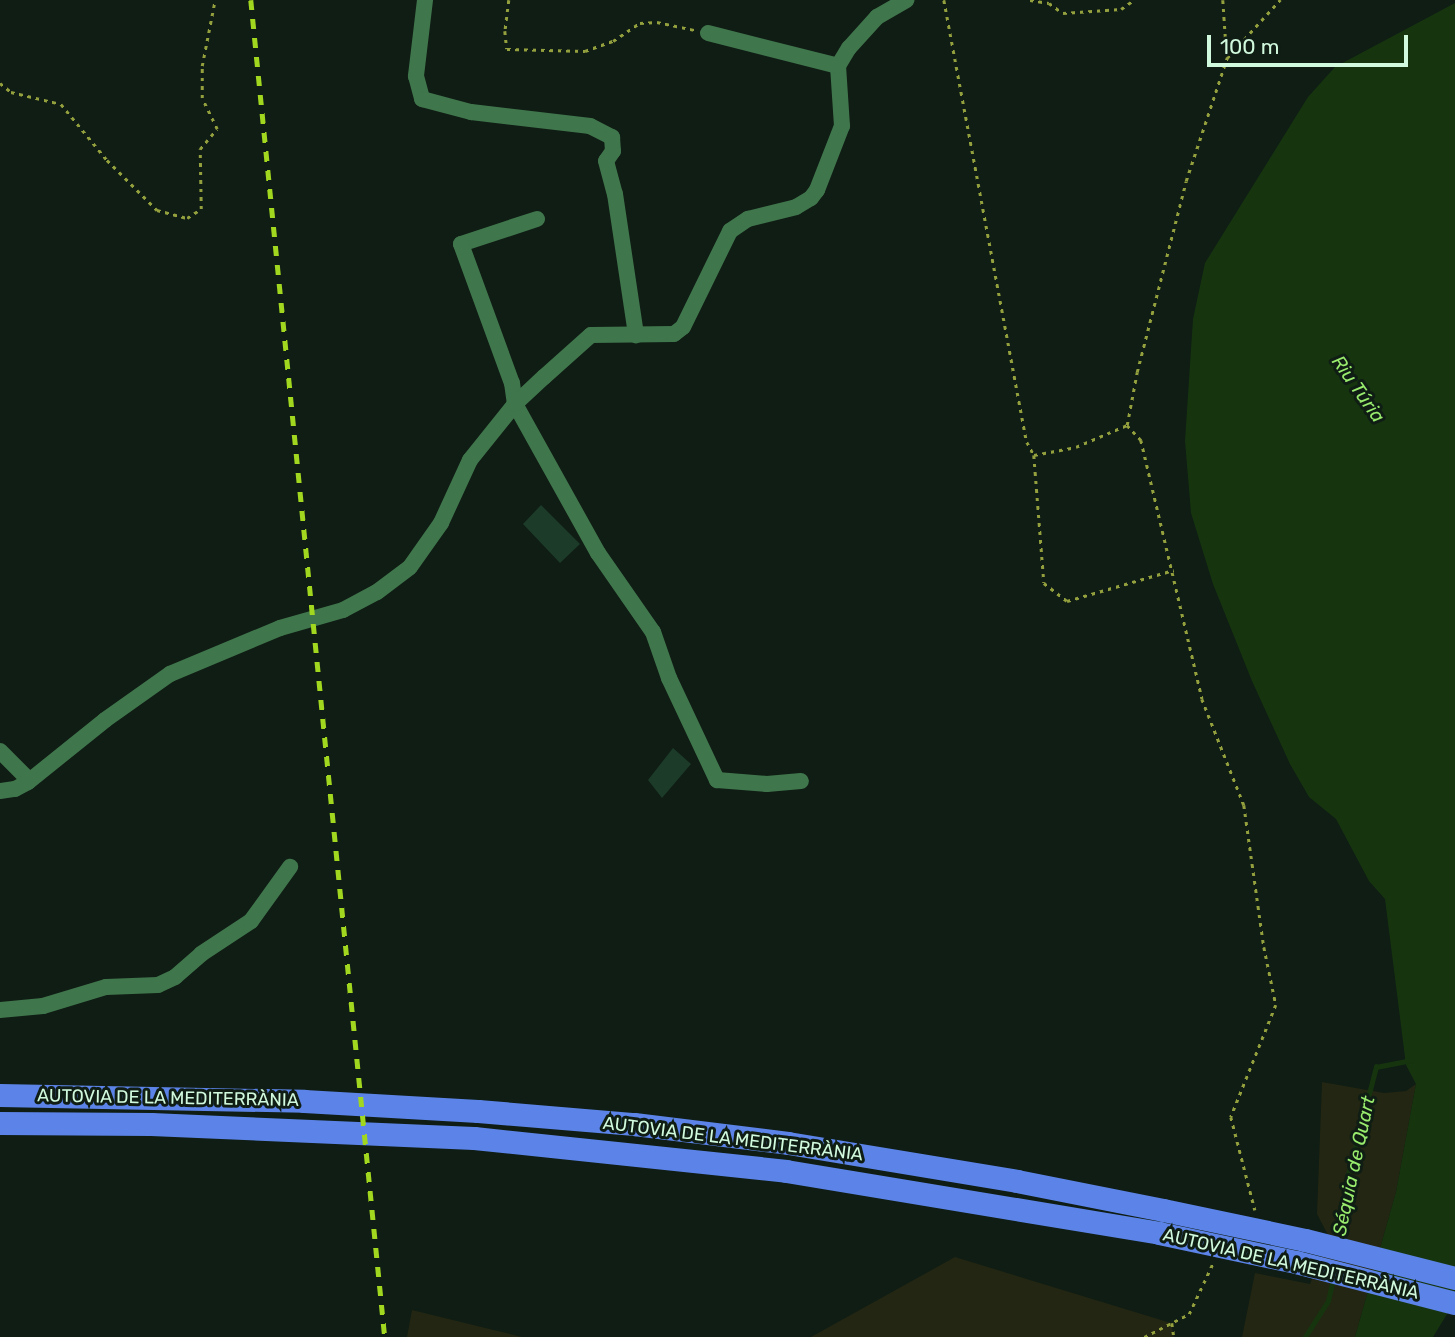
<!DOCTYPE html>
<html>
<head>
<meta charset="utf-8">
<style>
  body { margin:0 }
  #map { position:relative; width:1455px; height:1337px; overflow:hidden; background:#0f1d14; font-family:Rubik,sans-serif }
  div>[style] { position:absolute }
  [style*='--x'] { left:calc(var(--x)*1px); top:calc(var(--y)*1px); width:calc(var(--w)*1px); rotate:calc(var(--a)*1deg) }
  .green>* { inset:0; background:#232612 }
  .water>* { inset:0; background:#16350f }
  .stream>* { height:4.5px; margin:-2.25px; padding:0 2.25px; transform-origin:2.25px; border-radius:2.25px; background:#16350f }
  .building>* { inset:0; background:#1d3b29 }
  .path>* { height:2.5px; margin-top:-1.25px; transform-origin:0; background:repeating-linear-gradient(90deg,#93a03d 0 3.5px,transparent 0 8.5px) }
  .minor>* { height:16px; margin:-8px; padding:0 8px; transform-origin:8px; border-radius:8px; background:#40764c }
  .highway>* { height:23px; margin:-11.5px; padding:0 11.5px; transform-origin:11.5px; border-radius:11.5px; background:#5c84e8 }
  .rail>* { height:4.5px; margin-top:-2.25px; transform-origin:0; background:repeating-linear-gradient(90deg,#a1d71e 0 10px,transparent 0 19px) }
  span { translate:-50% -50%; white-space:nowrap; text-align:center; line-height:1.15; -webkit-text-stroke:6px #0f1d14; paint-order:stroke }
  .street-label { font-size:18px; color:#d1f9dd }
  .water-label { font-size:19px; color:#98eb6d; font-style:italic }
  .scale { position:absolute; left:1207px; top:35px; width:201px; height:32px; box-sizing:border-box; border:4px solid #d1f9dd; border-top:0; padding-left:9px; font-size:21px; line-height:24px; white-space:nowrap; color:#d1f9dd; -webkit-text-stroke:5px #0f1d14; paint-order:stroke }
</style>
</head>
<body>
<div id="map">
  <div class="green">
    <div style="clip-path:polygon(1322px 1082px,1384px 1093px,1406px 1091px,1416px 1084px,1396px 1192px,1355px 1337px,1242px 1337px,1255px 1273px,1310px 1284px,1329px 1237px,1317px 1214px)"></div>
    <div style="clip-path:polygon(955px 1257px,1171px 1323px,1174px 1337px,811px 1337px)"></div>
    <div style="clip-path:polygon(412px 1310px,522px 1337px,407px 1337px)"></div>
  </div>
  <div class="water">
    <div style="clip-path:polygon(1455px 3px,1455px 1301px,1433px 1337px,1355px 1337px,1396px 1192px,1416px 1084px,1406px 1065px,1385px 899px,1369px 881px,1336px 819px,1309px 797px,1290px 764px,1252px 681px,1213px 584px,1191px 513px,1185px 441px,1193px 319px,1205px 263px,1308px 97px,1335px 67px)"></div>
  </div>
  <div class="stream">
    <div style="--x:1340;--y:1243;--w:68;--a:-83.3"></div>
    <div style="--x:1348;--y:1175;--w:112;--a:-75.5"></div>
    <div style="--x:1376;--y:1067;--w:36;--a:-11"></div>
    <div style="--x:1305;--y:1337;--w:43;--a:-57.4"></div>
    <div style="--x:1328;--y:1301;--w:23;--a:-77"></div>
  </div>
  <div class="building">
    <div style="clip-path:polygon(541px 505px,580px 544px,560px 563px,523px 524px)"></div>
    <div style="clip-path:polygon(673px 748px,691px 764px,662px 798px,648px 780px)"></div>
  </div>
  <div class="path">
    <div style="--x:509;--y:0;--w:31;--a:97"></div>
    <div style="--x:505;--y:31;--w:18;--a:84"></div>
    <div style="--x:507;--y:49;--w:78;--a:1.5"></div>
    <div style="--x:585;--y:51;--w:30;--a:-20"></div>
    <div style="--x:613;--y:41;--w:32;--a:-34"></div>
    <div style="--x:640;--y:23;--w:17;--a:-3"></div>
    <div style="--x:657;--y:22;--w:39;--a:12"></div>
    <div style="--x:944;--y:0;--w:450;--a:79.4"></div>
    <div style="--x:1027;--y:442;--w:15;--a:62"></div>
    <div style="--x:1034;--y:455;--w:43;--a:-10.8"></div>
    <div style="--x:1076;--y:447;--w:56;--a:-23.3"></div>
    <div style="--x:1127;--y:425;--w:21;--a:47"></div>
    <div style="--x:1141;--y:440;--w:266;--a:76.7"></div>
    <div style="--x:1202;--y:699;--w:114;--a:68.4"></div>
    <div style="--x:1244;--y:805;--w:143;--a:82"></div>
    <div style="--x:1264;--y:947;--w:59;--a:78.3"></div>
    <div style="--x:1276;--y:1005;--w:121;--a:111.9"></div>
    <div style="--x:1231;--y:1117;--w:96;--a:75.5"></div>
    <div style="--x:1030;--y:0;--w:19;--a:9"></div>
    <div style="--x:1049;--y:3;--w:17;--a:36"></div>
    <div style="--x:1063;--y:13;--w:58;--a:-3.9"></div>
    <div style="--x:1121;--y:9;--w:16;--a:-35"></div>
    <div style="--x:1223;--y:0;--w:58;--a:86.1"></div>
    <div style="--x:0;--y:83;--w:14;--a:39"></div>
    <div style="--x:11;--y:92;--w:51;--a:13.5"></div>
    <div style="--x:61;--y:104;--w:72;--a:50.6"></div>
    <div style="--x:107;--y:160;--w:71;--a:45"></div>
    <div style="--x:157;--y:210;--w:31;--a:15"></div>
    <div style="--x:187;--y:218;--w:17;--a:-33"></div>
    <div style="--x:201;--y:209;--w:60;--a:-91"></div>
    <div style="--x:200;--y:149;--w:26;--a:-50"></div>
    <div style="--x:217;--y:129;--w:34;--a:-116"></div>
    <div style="--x:202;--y:98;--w:32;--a:-90"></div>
    <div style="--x:202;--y:66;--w:67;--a:-78.9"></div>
    <div style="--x:1127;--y:425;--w:54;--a:-79.3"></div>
    <div style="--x:1137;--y:372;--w:197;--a:-75.6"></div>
    <div style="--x:1186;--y:181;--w:130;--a:-71.6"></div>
    <div style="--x:1227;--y:58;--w:79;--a:-47.6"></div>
    <div style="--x:1034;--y:455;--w:128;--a:85.5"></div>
    <div style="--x:1044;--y:583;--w:29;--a:38"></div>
    <div style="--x:1067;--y:601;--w:111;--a:-16.2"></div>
    <div style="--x:1172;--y:1323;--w:14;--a:82"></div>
    <div style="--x:1144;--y:1337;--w:51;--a:-27.1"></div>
    <div style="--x:1189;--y:1314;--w:56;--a:-64.8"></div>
  </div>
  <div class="minor">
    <div style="--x:425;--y:0;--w:77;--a:96.8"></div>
    <div style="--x:416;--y:76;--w:24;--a:75"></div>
    <div style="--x:422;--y:99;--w:51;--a:14.9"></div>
    <div style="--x:471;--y:112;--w:120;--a:6.7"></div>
    <div style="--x:590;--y:126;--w:25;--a:27"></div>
    <div style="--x:612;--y:137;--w:14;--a:86"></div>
    <div style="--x:613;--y:151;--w:12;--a:125"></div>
    <div style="--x:606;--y:161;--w:34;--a:75"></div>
    <div style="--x:615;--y:194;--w:143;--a:81.5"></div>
    <div style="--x:708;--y:33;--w:134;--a:14.2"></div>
    <div style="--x:537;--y:219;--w:80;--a:161.8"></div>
    <div style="--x:461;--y:244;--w:148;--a:69.9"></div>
    <div style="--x:512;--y:383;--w:21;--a:82"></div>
    <div style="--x:515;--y:404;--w:171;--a:60.9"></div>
    <div style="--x:598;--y:553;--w:96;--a:55.2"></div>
    <div style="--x:653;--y:632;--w:49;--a:70.8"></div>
    <div style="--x:669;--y:678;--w:113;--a:64.8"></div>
    <div style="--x:717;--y:780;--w:50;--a:4.6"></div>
    <div style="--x:767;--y:784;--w:34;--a:-5"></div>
    <div style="--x:0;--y:751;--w:41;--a:45"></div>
    <div style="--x:0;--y:791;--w:15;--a:-8"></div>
    <div style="--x:15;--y:789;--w:15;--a:-28"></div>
    <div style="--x:28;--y:782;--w:99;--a:-38.8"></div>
    <div style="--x:105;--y:720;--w:80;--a:-35.3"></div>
    <div style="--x:170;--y:674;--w:119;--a:-22.7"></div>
    <div style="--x:280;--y:628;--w:66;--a:-15.9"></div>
    <div style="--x:343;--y:610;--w:38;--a:-28"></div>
    <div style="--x:377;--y:592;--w:41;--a:-37.1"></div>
    <div style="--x:410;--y:567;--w:54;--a:-54.8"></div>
    <div style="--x:441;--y:523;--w:69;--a:-65.3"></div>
    <div style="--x:470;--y:460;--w:72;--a:-51.2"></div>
    <div style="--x:515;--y:404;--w:40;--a:-43"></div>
    <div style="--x:544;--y:377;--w:63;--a:-41.8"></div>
    <div style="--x:591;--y:335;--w:83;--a:-0.7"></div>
    <div style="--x:674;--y:334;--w:11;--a:-38"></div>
    <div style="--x:683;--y:327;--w:107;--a:-63.9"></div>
    <div style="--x:730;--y:231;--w:22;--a:-34"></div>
    <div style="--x:748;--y:219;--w:49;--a:-14"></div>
    <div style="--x:796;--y:207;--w:17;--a:-31"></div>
    <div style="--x:811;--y:198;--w:10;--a:-53"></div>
    <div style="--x:817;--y:190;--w:69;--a:-68.7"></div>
    <div style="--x:842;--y:126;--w:60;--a:-93.8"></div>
    <div style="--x:838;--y:66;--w:21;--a:-59"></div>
    <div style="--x:849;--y:48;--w:42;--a:-47.9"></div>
    <div style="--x:877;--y:17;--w:34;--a:-30"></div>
    <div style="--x:0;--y:1010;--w:43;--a:-5.3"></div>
    <div style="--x:43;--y:1006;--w:66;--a:-16.8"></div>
    <div style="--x:106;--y:987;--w:52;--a:-2.2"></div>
    <div style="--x:158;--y:985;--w:19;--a:-25"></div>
    <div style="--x:175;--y:977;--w:35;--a:-41"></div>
    <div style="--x:201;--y:954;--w:60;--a:-33.4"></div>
    <div style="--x:251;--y:921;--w:67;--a:-54.2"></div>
  </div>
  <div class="highway">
    <div style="--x:0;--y:1095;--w:304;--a:1.1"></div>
    <div style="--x:304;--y:1101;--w:174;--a:3.3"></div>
    <div style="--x:478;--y:1111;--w:157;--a:4.8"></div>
    <div style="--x:634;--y:1124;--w:155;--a:7"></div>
    <div style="--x:788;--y:1143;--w:232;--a:9.4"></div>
    <div style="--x:1017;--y:1181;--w:149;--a:11.2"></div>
    <div style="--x:1163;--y:1210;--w:145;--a:11.9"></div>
    <div style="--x:1305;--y:1240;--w:155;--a:14.2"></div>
    <div style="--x:0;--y:1123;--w:151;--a:0.4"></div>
    <div style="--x:151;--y:1124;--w:323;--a:2.5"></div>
    <div style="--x:474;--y:1138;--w:314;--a:6"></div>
    <div style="--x:786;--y:1171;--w:378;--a:9.4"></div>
    <div style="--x:1159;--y:1233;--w:140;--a:12"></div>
    <div style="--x:1296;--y:1262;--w:164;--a:14.5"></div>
  </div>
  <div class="rail">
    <div style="--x:251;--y:0;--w:1344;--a:84.28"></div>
  </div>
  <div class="street-label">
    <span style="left:168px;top:1098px;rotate:1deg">AUTOVIA DE LA MEDITERRÀNIA</span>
    <span style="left:733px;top:1139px;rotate:7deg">AUTOVIA DE LA MEDITERRÀNIA</span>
    <span style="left:1291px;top:1264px;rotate:13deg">AUTOVIA DE LA MEDITERRÀNIA</span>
  </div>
  <div class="water-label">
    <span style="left:1358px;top:389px;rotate:55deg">Riu Túria</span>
    <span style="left:1354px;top:1166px;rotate:-78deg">Séquia de Quart</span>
  </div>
  <div class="scale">100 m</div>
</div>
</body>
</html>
